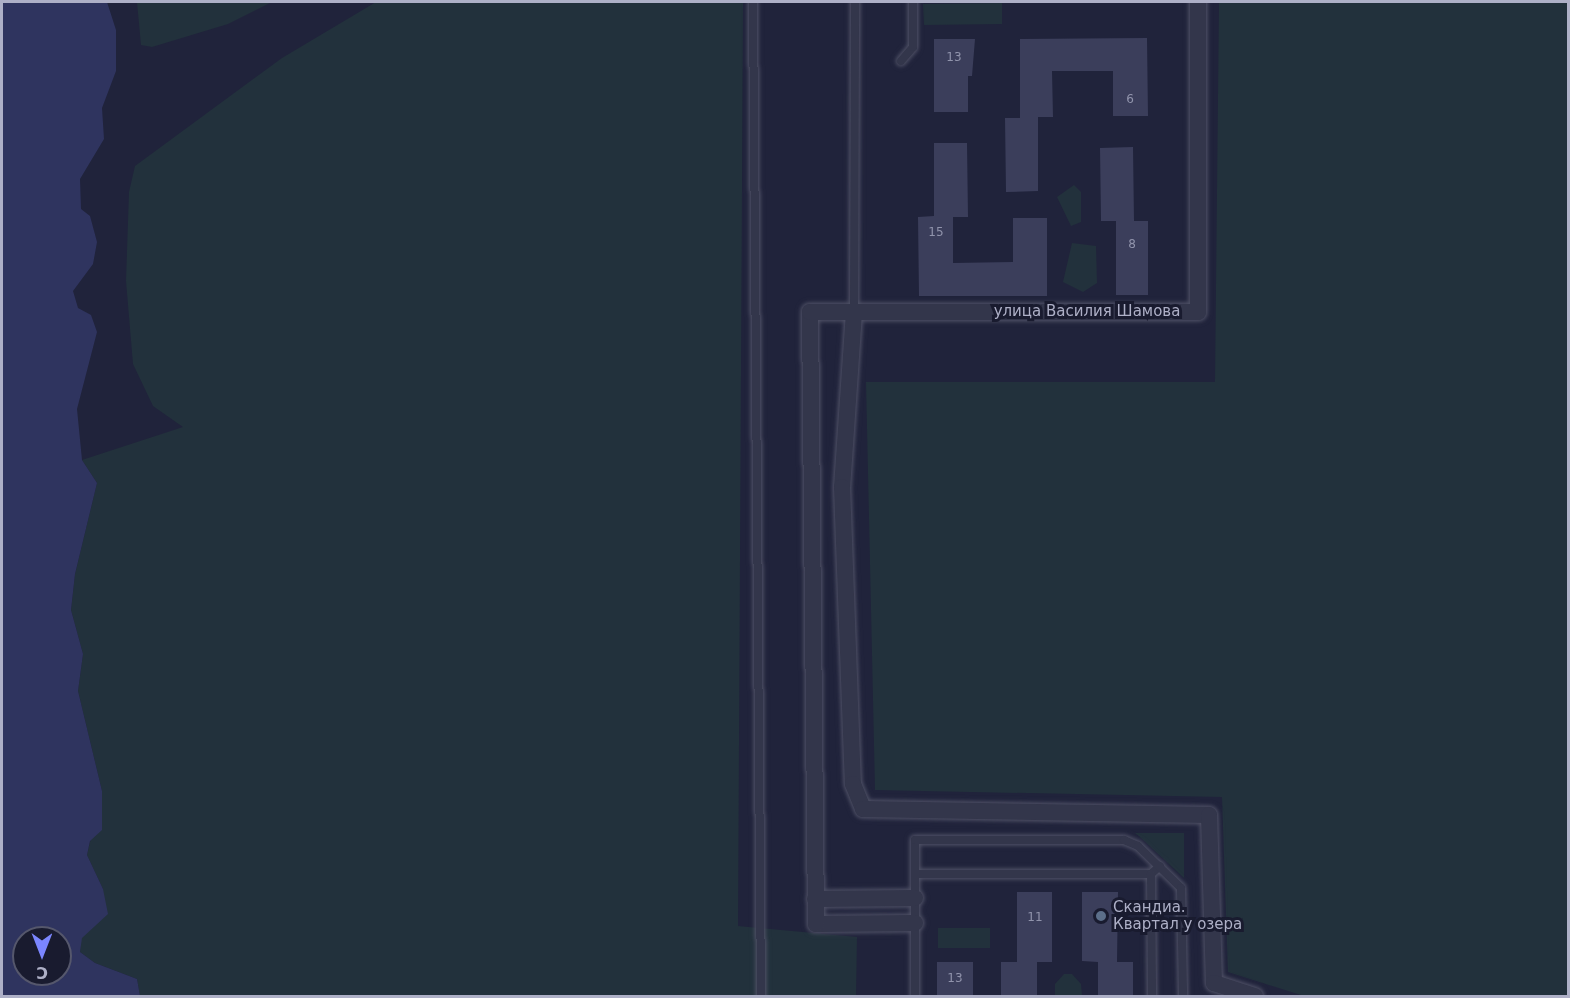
<!DOCTYPE html>
<html>
<head>
<meta charset="utf-8">
<style>
  body { margin:0 }
  #map { position:relative; width:1570px; height:998px; overflow:hidden; background:#20233b; font-family:"DejaVu Sans",sans-serif }
  div>[style] { position:absolute }
  [style*='--x'] { left:calc(var(--x)*1px); top:calc(var(--y)*1px); width:calc(var(--w)*1px); rotate:calc(var(--a)*1deg) }
  .green>* { inset:0; background:#22313c }
  .water>* { inset:0; background:#2f345f }
  .building>* { inset:0; background:#3b3e5b }
  .roads { filter:drop-shadow(0 0 2px #4e5065) drop-shadow(0 0 2px #4e5065) }
  .lane>* { height:8px; margin:-4px; padding:0 4px; transform-origin:4px; border-radius:4px; background:#33364b }
  .street>* { height:16px; margin:-8px; padding:0 8px; transform-origin:8px; border-radius:8px; background:#33364b }
  .dots>* { width:16px; height:16px; translate:-50% -50%; box-sizing:border-box; border:3px solid #191b2f; border-radius:50% }
  span { translate:-50% -50%; white-space:nowrap; text-align:center; line-height:1.15; -webkit-text-stroke:6px #191b2f; paint-order:stroke }
  .number-label { font-size:12px; color:#9194ac }
  .number-label span { -webkit-text-stroke-width:0 }
  .street-label { font-size:15px; color:#aeb0c7 }
  .poi-label { font-size:15px; color:#aeb0c7 }
  .left { translate:0 -50%; text-align:left }
  .frame { position:absolute; inset:0; border:3px solid #aeb0c7; pointer-events:none }
  .north { position:absolute; left:12px; top:926px; width:60px; height:60px; box-sizing:border-box; background:#191b2f; border:2px solid #55576c; border-radius:50%; rotate:180deg; font-size:16px; font-weight:700; line-height:24px; text-align:center; color:#aeb0c7 }
  .north::after { content:''; display:block; margin:auto; width:21px; height:27px; background:#7b86ff; clip-path:polygon(50% 0,100% 100%,50% 72%,0 100%) }
</style>
</head>
<body>
<div id="map">
  <div class="green">
    <div style="clip-path:polygon(137px 2px,272px 2px,228px 24px,152px 47px,141px 45px)"></div>
    <div style="clip-path:polygon(376px 2px,743px 2px,738px 926px,857px 937px,856px 996px,140px 996px,137px 979px,95px 963px,80px 952px,81px 938px,103px 889px,87px 855px,102px 791px,78px 691px,83px 654px,71px 610px,75px 574px,97px 483px,82px 460px,183px 427px,153px 406px,133px 364px,126px 281px,129px 192px,135px 166px,282px 58px)"></div>
    <div style="clip-path:polygon(1219px 2px,1568px 2px,1568px 996px,1304px 996px,1228px 972px,1222px 797px,875px 790px,866px 382px,1215px 382px)"></div>
    <div style="clip-path:polygon(1002px 3px,1002px 24px,924px 25px,923px 4px)"></div>
    <div style="clip-path:polygon(1074px 185px,1081px 192px,1081px 222px,1071px 226px,1057px 197px)"></div>
    <div style="clip-path:polygon(1072px 243px,1096px 246px,1097px 283px,1083px 292px,1063px 282px)"></div>
    <div style="clip-path:polygon(1135px 833px,1184px 833px,1184px 878px,1140px 837px)"></div>
    <div style="clip-path:polygon(938px 928px,990px 928px,990px 948px,938px 948px)"></div>
    <div style="clip-path:polygon(1064px 974px,1072px 974px,1081px 984px,1082px 996px,1055px 996px,1055px 984px)"></div>
  </div>
  <div class="water">
    <div style="clip-path:polygon(evenodd,2px 2px,107px 2px,116px 30px,116px 71px,102px 108px,104px 139px,80px 179px,81px 209px,90px 216px,97px 242px,93px 264px,73px 291px,78px 308px,91px 315px,97px 332px,77px 409px,82px 460px,97px 483px,75px 574px,71px 610px,83px 654px,78px 691px,102px 791px,102px 830px,90px 841px,87px 855px,103px 889px,108px 914px,82px 938px,80px 952px,95px 963px,137px 979px,140px 996px,2px 996px,2px 2px,24px 938px,60px 938px,60px 974px,24px 974px,24px 938px)"></div>
  </div>
  <div class="building">
    <div style="clip-path:polygon(1147px 38px,1148px 116px,1113px 116px,1113px 71px,1052px 71px,1053px 117px,1038px 117px,1038px 191px,1006px 192px,1005px 118px,1020px 118px,1020px 39px)"></div>
    <div style="clip-path:polygon(934px 39px,975px 39px,972px 76px,968px 76px,968px 112px,934px 112px)"></div>
    <div style="clip-path:polygon(934px 143px,967px 143px,968px 217px,953px 217px,953px 263px,1013px 262px,1013px 218px,1047px 218px,1047px 296px,919px 296px,918px 217px,934px 216px)"></div>
    <div style="clip-path:polygon(1133px 147px,1134px 221px,1148px 221px,1148px 295px,1116px 295px,1116px 221px,1101px 221px,1100px 148px)"></div>
    <div style="clip-path:polygon(1017px 892px,1052px 892px,1052px 962px,1037px 962px,1037px 996px,1001px 996px,1001px 962px,1017px 962px)"></div>
    <div style="clip-path:polygon(1082px 892px,1118px 892px,1117px 962px,1133px 962px,1133px 996px,1098px 996px,1098px 962px,1082px 961px)"></div>
    <div style="clip-path:polygon(937px 962px,973px 962px,973px 996px,937px 996px)"></div>
  </div>
  <div class="roads">
    <div class="lane">
      <div style="--x:753;--y:2;--w:994;--a:89.54"></div>
      <div style="--x:901;--y:61;--w:18;--a:-49"></div>
      <div style="--x:913;--y:47;--w:45;--a:-90"></div>
      <div style="--x:854;--y:312;--w:310;--a:-89.8"></div>
      <div style="--x:915;--y:874;--w:236;--a:0"></div>
      <div style="--x:1151;--y:874;--w:12;--a:-42"></div>
      <div style="--x:1151;--y:874;--w:122;--a:89.5"></div>
      <div style="--x:915;--y:996;--w:156;--a:-90"></div>
      <div style="--x:915;--y:840;--w:209;--a:0"></div>
      <div style="--x:1124;--y:840;--w:15;--a:23"></div>
      <div style="--x:1138;--y:846;--w:60;--a:44.3"></div>
      <div style="--x:1181;--y:888;--w:108;--a:88.9"></div>
    </div>
    <div class="street">
      <div style="--x:854;--y:312;--w:175;--a:93.9"></div>
      <div style="--x:842;--y:487;--w:297;--a:87.9"></div>
      <div style="--x:853;--y:784;--w:27;--a:68"></div>
      <div style="--x:863;--y:809;--w:346;--a:1"></div>
      <div style="--x:1209;--y:815;--w:168;--a:88.3"></div>
      <div style="--x:1214;--y:983;--w:43;--a:17.6"></div>
      <div style="--x:815;--y:899;--w:100;--a:-0.6"></div>
      <div style="--x:915;--y:923;--w:99;--a:179.4"></div>
      <div style="--x:816;--y:924;--w:612;--a:-90.56"></div>
      <div style="--x:810;--y:312;--w:388;--a:0"></div>
      <div style="--x:1198;--y:312;--w:310;--a:-90"></div>
    </div>
  </div>
  <div class="dots">
    <div style="left:1101px;top:916px;background:#5c6f8a"></div>
  </div>
  <div class="number-label">
    <span style="left:954px;top:58px">13</span>
    <span style="left:1130px;top:100px">6</span>
    <span style="left:936px;top:233px">15</span>
    <span style="left:1132px;top:245px">8</span>
    <span style="left:1035px;top:918px">11</span>
    <span style="left:955px;top:979px">13</span>
  </div>
  <div class="street-label">
    <span style="left:1087px;top:312px">улица Василия Шамова</span>
  </div>
  <div class="poi-label">
    <span class="left" style="left:1113px;top:916px">Скандиа.<br>Квартал у озера</span>
  </div>
  <div class="frame"></div>
  <div class="north">С</div>
</div>
</body>
</html>
